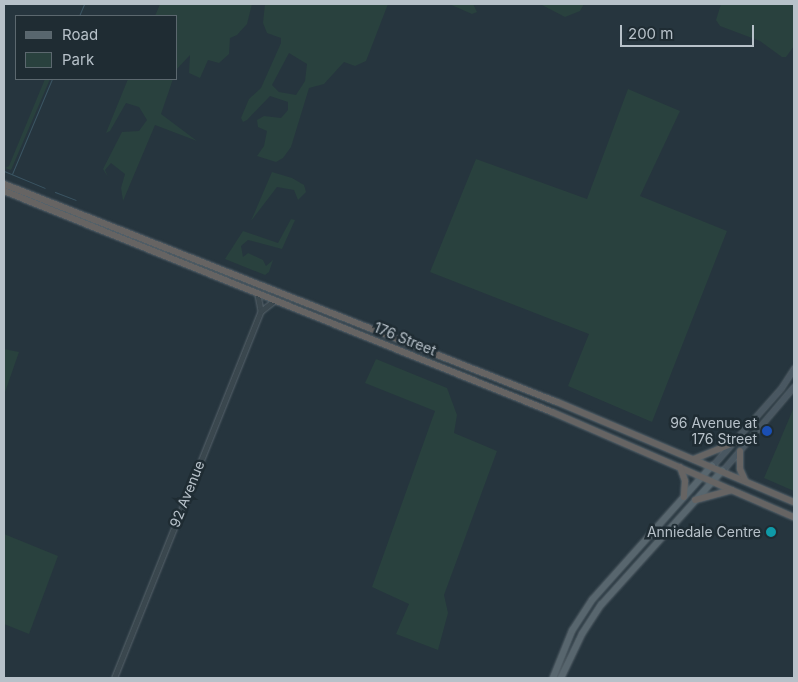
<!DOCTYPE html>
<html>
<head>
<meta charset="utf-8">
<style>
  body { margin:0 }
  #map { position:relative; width:798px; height:682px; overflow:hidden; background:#26353e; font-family:Inter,sans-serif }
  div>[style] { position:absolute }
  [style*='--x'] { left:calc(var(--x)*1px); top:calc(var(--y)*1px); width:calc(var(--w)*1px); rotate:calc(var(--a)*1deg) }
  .green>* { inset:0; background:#29413e }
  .stream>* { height:1px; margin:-0.5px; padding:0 0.5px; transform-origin:0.5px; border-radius:0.5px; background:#3b5563 }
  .roads { filter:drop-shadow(0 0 1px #58646c) drop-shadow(0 0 1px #58646c) }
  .tertiary>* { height:4.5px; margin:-2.25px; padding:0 2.25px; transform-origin:2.25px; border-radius:2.25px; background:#3a474e }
  .secondary>* { height:5px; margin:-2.5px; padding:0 2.5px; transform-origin:2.5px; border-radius:2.5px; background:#495761 }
  .primary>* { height:5.5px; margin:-2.75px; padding:0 2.75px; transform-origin:2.75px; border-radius:2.75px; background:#58666e }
  .trunk>* { height:6px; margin:-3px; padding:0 3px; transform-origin:3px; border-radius:3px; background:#666463 }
  .dots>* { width:14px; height:14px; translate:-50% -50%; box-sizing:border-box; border:2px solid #1f2c33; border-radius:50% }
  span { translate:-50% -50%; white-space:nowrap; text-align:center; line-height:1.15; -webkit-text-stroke:5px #1f2c33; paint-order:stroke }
  .street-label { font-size:14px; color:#b7c1c9 }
  .poi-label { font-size:14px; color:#b7c1c9 }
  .right { translate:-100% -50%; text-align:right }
  .frame { position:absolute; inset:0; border:5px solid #b7c1c9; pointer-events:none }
  .legend { position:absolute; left:15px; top:15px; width:162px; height:65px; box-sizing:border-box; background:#1f2c33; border:1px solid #5c686f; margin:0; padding:6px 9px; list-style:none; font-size:15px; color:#b7c1c9 }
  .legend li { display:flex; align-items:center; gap:10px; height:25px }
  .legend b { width:25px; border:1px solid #5c686f }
  .scale { position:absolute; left:620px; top:25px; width:134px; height:22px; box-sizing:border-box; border:2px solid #b7c1c9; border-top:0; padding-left:6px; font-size:15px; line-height:18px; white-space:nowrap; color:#b7c1c9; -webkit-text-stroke:4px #1f2c33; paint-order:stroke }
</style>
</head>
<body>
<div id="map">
  <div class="green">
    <div style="clip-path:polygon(160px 4px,252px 4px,247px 24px,237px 35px,230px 38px,229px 54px,219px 63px,208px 60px,200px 78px,189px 73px,190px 55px,176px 70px,176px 16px,155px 16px)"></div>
    <div style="clip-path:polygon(evenodd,265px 4px,388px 4px,366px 61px,355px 66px,344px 62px,324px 84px,309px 88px,291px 147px,283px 158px,276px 162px,257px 156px,264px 146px,267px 131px,258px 127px,257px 120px,264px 116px,281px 118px,288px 110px,288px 102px,270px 96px,247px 120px,243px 122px,241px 118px,249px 99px,261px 88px,281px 43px,281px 38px,267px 33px,263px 23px,265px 4px,289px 53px,307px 64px,305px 81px,296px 95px,279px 92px,272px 85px,289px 53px)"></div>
    <div style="clip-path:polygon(449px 4px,473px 4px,477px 12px,472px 14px)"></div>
    <div style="clip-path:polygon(540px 4px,584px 4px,580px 11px,565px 17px)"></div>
    <div style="clip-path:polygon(721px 4px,794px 4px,794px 46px,786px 57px,782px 57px,760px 41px,720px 26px,716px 20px)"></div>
    <div style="clip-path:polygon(45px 79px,50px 79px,11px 170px,5px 168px,9px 166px)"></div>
    <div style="clip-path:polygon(128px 79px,173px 79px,161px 114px,197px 141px,155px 125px,123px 201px,121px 188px,125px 174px,111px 163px,105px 170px,108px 177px,103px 169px,122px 132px,139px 131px,147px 120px,139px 107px,126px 103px,110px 131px,106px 133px)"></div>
    <div style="clip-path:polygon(628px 89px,680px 111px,640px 196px,727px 231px,652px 422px,568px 386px,589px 334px,430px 272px,476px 159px,587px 199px)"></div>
    <div style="clip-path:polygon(272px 172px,292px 178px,304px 185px,306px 192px,298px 200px,294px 190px,277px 187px,251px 221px)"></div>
    <div style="clip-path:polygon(291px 219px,295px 220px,282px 249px,248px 240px,241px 246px,243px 257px,248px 253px,263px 260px,266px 266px,273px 260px,269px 272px,265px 275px,225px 259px,243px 231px,278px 243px)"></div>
    <div style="clip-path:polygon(4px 349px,19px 352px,4px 395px)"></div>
    <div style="clip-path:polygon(376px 359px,447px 388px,457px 415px,454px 433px,497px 451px,444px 595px,448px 613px,438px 650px,396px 634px,409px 604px,372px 587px,435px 411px,365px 383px)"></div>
    <div style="clip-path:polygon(794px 407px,794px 491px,764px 478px)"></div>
    <div style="clip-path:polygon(4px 534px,58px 556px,29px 634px,4px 624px)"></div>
  </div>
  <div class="stream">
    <div style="--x:79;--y:16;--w:13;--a:-67"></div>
    <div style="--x:4;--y:171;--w:44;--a:22.5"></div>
    <div style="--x:12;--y:174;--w:103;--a:-67.2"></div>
    <div style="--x:55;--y:192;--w:22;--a:21"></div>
  </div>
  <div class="roads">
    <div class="tertiary">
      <div style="--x:258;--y:295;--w:16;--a:79"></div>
      <div style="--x:114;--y:678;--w:395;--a:-68.2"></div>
      <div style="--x:261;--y:311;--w:16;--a:-38"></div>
    </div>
    <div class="secondary">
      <div style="--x:712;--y:466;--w:104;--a:-48.5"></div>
      <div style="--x:781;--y:388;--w:24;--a:-57"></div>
      <div style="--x:722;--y:471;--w:111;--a:-49.7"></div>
    </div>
    <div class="primary">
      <div style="--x:553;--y:678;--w:51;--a:-68"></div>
      <div style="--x:572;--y:631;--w:37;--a:-57"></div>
      <div style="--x:592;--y:600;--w:180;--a:-48.2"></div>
      <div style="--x:561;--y:678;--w:49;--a:-64.5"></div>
      <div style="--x:582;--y:634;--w:35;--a:-57"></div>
      <div style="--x:601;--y:605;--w:181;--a:-47.9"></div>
    </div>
    <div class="trunk">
      <div style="--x:4;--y:184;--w:594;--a:21.52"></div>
      <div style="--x:557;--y:402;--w:257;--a:22.9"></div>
      <div style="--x:4;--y:191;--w:591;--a:21.96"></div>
      <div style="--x:552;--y:412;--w:264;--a:23.5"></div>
      <div style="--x:740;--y:451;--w:18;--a:90"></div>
      <div style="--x:740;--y:469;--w:12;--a:66"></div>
      <div style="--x:694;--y:459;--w:40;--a:-22"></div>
      <div style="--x:680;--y:467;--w:15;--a:70"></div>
      <div style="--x:685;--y:481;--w:16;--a:94"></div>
      <div style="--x:695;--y:500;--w:38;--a:-15"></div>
    </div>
  </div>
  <div class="dots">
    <div style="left:767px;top:431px;background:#1a4fb4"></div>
    <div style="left:771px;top:532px;background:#0f9aa8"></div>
  </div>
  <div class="street-label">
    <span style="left:405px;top:339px;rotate:22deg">176 Street</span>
    <span style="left:187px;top:494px;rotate:-68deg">92 Avenue</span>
  </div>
  <div class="poi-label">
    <span class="right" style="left:757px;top:431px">96 Avenue at<br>176 Street</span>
    <span class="right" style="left:761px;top:532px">Anniedale Centre</span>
  </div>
  <div class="frame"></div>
  <ul class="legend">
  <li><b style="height:6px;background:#58666e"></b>Road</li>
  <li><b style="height:14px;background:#29413e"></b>Park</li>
  </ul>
  <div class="scale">200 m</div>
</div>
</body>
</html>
